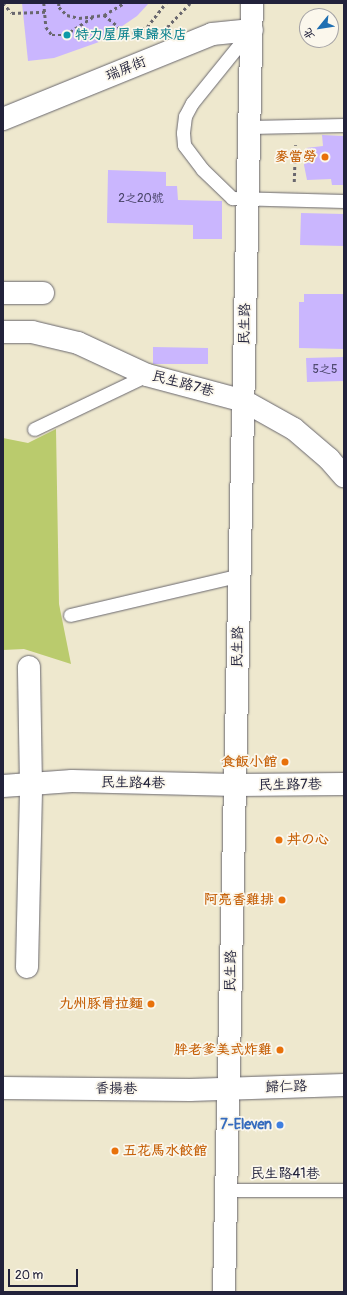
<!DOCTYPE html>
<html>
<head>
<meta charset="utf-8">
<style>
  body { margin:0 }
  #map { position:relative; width:347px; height:1295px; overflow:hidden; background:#eee8ce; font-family:Pangolin,"LXGW WenKai TC","Klee One",sans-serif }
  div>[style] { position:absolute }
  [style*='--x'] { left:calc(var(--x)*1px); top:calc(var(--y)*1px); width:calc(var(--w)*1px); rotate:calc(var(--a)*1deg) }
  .green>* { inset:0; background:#bacb6d }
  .building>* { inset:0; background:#cab6fe }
  .path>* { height:2.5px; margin-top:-1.25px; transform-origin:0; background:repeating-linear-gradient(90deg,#69676e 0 3px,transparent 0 6px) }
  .roads { filter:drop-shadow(0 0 1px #69676e) drop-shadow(0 0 1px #69676e) }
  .service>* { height:13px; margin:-6.5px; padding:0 6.5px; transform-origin:6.5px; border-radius:6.5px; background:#fff }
  .minor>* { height:22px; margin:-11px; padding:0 11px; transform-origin:11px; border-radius:11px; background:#fff }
  .tertiary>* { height:22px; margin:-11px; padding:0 11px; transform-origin:11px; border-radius:11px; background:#fff }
  .dots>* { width:11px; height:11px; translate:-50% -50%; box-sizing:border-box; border:2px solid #fbf7ec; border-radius:50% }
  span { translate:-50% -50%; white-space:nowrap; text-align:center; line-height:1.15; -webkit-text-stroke:3.5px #fbf7ec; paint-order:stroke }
  .number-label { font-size:12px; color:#4c476c }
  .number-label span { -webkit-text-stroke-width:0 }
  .culture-label { font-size:14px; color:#0d838f; font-weight:700 }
  .left { translate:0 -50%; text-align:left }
  .street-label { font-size:14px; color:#22223b }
  .food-label { font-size:14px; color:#c56008; font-weight:700 }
  .right { translate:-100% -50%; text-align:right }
  .shop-label { font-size:14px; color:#366cbe; font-weight:700 }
  .frame { position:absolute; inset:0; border:4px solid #22223b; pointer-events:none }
  .north { position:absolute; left:299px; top:8px; width:40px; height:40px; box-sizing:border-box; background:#fbf7ec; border:1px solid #a4a2a5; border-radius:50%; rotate:240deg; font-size:11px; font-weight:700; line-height:16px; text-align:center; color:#22223b }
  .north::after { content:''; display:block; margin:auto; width:14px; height:18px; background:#1f6fb2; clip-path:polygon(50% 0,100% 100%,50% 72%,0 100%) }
  .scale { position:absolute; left:8px; top:1269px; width:70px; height:18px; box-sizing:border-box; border:2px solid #22223b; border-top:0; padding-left:5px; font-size:12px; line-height:14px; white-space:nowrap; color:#22223b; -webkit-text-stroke:3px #fbf7ec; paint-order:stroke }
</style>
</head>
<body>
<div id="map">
  <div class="green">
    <div style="clip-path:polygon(56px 429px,59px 604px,71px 664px,24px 649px,3px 650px,3px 438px,28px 443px)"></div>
  </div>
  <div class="building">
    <div style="clip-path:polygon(22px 3px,149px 3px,137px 16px,99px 42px,54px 58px,28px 61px)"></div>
    <div style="clip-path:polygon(322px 135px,344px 136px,344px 185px,332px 185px,331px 179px,307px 180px,304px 165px,306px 148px,323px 146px)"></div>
    <div style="clip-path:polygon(108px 170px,166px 172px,166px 186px,177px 186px,178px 200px,222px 201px,222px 239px,193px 239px,193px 225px,107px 223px)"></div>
    <div style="clip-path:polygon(301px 213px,344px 214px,344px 246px,300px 245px)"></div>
    <div style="clip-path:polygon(304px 294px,344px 294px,344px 349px,299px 348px,299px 302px,304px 302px)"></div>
    <div style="clip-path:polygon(153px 347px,208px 348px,208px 364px,153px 364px)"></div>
    <div style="clip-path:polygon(344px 357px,344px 381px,307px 382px,306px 358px)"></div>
  </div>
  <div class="path">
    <div style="--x:3;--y:3;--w:13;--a:48"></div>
    <div style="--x:12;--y:13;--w:33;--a:-2"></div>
    <div style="--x:44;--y:3;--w:24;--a:85"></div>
    <div style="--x:46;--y:27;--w:10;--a:53"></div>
    <div style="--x:52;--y:35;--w:13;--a:0"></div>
    <div style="--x:65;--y:35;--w:33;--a:-33"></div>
    <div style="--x:59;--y:3;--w:4;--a:90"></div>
    <div style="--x:59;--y:7;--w:11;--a:45"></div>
    <div style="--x:67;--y:15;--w:12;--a:14"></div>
    <div style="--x:79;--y:18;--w:25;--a:-7"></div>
    <div style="--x:104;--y:15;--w:23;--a:-31"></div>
    <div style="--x:104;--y:15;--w:28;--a:39"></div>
    <div style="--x:126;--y:33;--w:10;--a:-6"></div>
    <div style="--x:136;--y:32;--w:12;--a:-24"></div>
    <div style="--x:147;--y:27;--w:31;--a:-52"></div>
    <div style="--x:167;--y:27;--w:33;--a:-46"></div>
    <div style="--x:294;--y:182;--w:37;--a:-88"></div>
  </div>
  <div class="roads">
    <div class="service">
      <div style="--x:251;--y:30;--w:94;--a:128.9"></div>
      <div style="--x:192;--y:103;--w:15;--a:118"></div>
      <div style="--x:185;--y:116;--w:17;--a:97"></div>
      <div style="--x:183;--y:133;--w:12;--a:85"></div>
      <div style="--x:184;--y:145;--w:30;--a:53"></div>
      <div style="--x:202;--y:169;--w:42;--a:44"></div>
      <div style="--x:232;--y:198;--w:112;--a:1.5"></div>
      <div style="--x:250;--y:127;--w:94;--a:-1.2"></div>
      <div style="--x:34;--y:429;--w:125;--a:-25.5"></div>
      <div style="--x:70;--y:615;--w:175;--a:-13.2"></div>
      <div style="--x:226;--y:1190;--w:118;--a:0"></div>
    </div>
    <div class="minor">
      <div style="--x:3;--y:119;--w:226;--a:-22.1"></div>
      <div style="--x:212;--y:34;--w:40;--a:-5.7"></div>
      <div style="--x:3;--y:293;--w:40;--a:0"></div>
      <div style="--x:3;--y:332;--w:29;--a:0"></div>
      <div style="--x:32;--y:332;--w:47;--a:13.4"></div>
      <div style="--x:78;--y:343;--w:76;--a:24.9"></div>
      <div style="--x:147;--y:375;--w:100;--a:15"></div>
      <div style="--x:244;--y:401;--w:57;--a:29.2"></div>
      <div style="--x:294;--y:429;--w:46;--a:40.6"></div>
      <div style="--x:329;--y:459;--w:23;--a:49"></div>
      <div style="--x:3;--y:786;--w:69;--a:-4.1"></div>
      <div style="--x:72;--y:781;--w:163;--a:1.4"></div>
      <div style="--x:235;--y:785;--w:109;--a:-0.5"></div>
      <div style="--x:27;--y:967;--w:181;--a:-88.7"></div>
      <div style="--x:31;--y:786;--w:119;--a:-91"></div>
    </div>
    <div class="tertiary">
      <div style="--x:3;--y:1088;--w:187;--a:0.6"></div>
      <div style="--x:190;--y:1090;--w:154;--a:-1.9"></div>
      <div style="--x:224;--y:1292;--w:1289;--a:-88.76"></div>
    </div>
  </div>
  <div class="dots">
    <div style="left:67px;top:35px;background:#0f9aa8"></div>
    <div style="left:325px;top:157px;background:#e8710a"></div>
    <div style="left:285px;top:762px;background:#e8710a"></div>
    <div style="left:279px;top:840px;background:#e8710a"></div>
    <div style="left:282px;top:900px;background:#e8710a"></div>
    <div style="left:151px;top:1004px;background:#e8710a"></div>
    <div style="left:280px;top:1050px;background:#e8710a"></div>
    <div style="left:280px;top:1125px;background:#3f7fe0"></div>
    <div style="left:115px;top:1151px;background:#e8710a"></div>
  </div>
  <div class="number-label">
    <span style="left:141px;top:199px">2之20號</span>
    <span style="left:325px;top:370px">5之5</span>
  </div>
  <div class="culture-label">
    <span class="left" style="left:75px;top:35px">特力屋屏東歸來店</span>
  </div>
  <div class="street-label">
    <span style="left:126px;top:69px;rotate:-22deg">瑞屏街</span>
    <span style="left:245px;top:324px;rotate:-89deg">民生路</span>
    <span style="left:183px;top:384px;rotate:15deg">民生路7巷</span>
    <span style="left:238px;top:647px;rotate:-89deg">民生路</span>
    <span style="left:133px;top:783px;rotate:1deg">民生路4巷</span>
    <span style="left:290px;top:785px;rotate:-1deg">民生路7巷</span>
    <span style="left:231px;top:971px;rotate:-89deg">民生路</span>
    <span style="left:286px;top:1087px;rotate:-2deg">歸仁路</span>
    <span style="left:116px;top:1089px;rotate:1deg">香揚巷</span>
    <span style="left:285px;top:1174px">民生路41巷</span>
  </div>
  <div class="food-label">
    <span class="right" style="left:317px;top:157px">麥當勞</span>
    <span class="right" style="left:277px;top:762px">食飯小館</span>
    <span class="left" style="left:287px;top:840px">丼の心</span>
    <span class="right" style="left:274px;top:900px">阿亮香雞排</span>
    <span class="right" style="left:143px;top:1004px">九州豚骨拉麵</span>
    <span class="right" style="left:272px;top:1050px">胖老爹美式炸雞</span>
    <span class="left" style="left:123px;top:1151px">五花馬水餃館</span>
  </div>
  <div class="shop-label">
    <span class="right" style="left:272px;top:1125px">7-Eleven</span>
  </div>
  <div class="frame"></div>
  <div class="north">北</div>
  <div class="scale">20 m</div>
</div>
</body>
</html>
